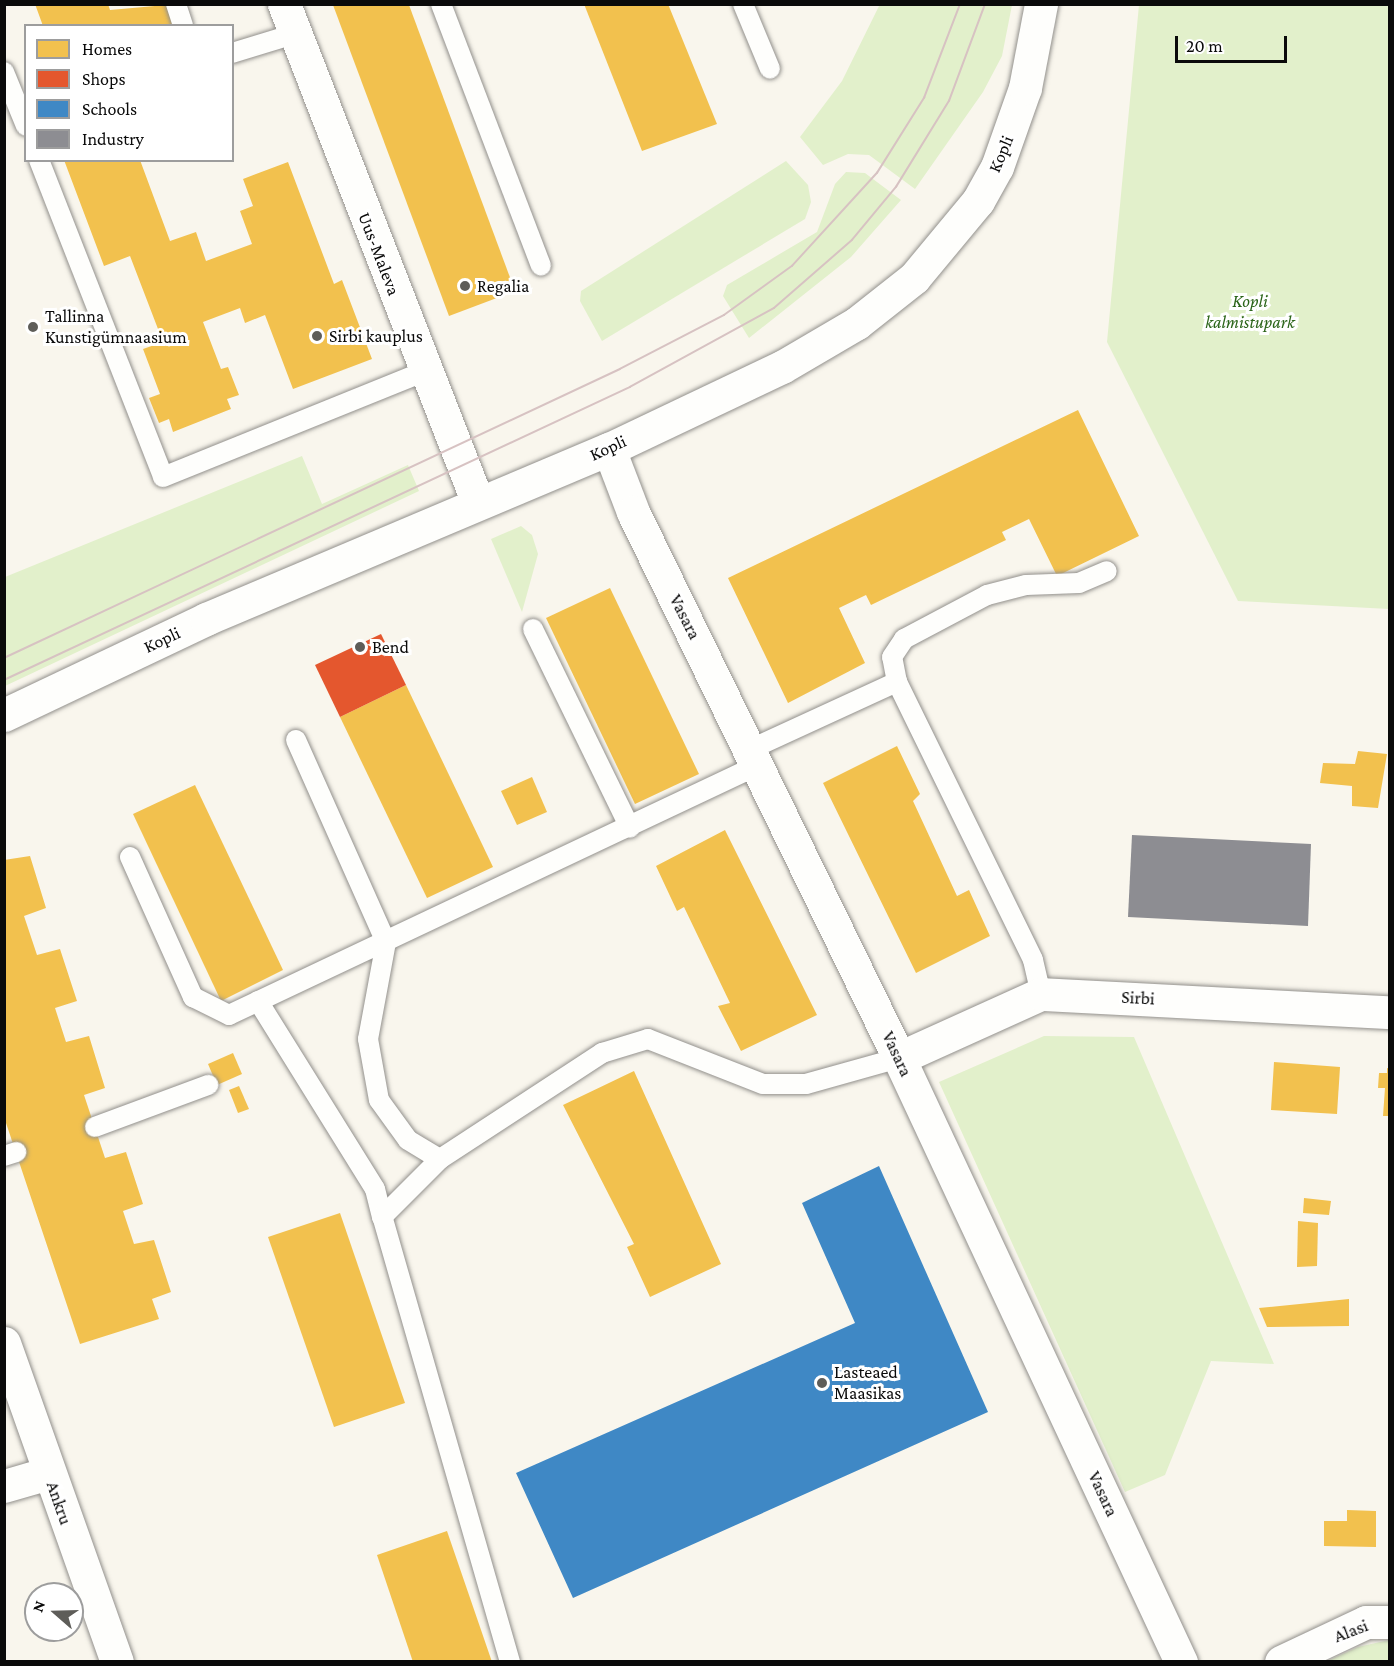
<!DOCTYPE html>
<html>
<head>
<meta charset="utf-8">
<style>
  body { margin:0 }
  #map { position:relative; width:1394px; height:1666px; overflow:hidden; background:#f9f6ed; font-family:"Crimson Pro",serif }
  div>[style] { position:absolute }
  [style*='--x'] { left:calc(var(--x)*1px); top:calc(var(--y)*1px); width:calc(var(--w)*1px); rotate:calc(var(--a)*1deg) }
  .green>* { inset:0; background:#e2f0cb }
  .homes>* { inset:0; background:#f2c14e }
  .shops>* { inset:0; background:#e4572e }
  .schools>* { inset:0; background:#3f88c5 }
  .industry>* { inset:0; background:#8d8d92 }
  .roads { filter:drop-shadow(0 0 2px #92908c) drop-shadow(0 0 2px #92908c) }
  .service>* { height:20px; margin:-10px; padding:0 10px; transform-origin:10px; border-radius:10px; background:#fefefc }
  .minor>* { height:33px; margin:-16.5px; padding:0 16.5px; transform-origin:16.5px; border-radius:16.5px; background:#fefefc }
  .tertiary>* { height:33px; margin:-16.5px; padding:0 16.5px; transform-origin:16.5px; border-radius:16.5px; background:#fefefc }
  .tram>* { height:1.5px; margin:-0.75px; padding:0 0.75px; transform-origin:0.75px; border-radius:0.75px; background:#d7c2c2 }
  .dots>* { width:16px; height:16px; translate:-50% -50%; box-sizing:border-box; border:3px solid #fff; border-radius:50% }
  span { translate:-50% -50%; white-space:nowrap; text-align:center; line-height:1.15; -webkit-text-stroke:6px #fff; paint-order:stroke }
  .street-label { font-size:18px; color:#0a0a0a }
  .poi-label { font-size:18px; color:#0a0a0a }
  .left { translate:0 -50%; text-align:left }
  .park-label { font-size:18px; color:#2a6418; font-style:italic }
  .frame { position:absolute; inset:0; border:6px solid #0a0a0a; pointer-events:none }
  .legend { position:absolute; left:24px; top:24px; width:210px; height:138px; box-sizing:border-box; background:#fff; border:2px solid #9d9d9d; margin:0; padding:8px 10px; list-style:none; font-size:18px; color:#0a0a0a }
  .legend li { display:flex; align-items:center; gap:12px; height:30px }
  .legend b { width:30px; border:2px solid #9d9d9d }
  .north { position:absolute; left:24px; top:1582px; width:60px; height:60px; box-sizing:border-box; background:#fff; border:2px solid #9d9d9d; border-radius:50%; rotate:290deg; font-size:16px; font-weight:700; line-height:24px; text-align:center; color:#0a0a0a }
  .north::after { content:''; display:block; margin:auto; width:21px; height:27px; background:#5e5d59; clip-path:polygon(50% 0,100% 100%,50% 72%,0 100%) }
  .scale { position:absolute; left:1175px; top:36px; width:112px; height:27px; box-sizing:border-box; border:3px solid #0a0a0a; border-top:0; padding-left:8px; font-size:18px; line-height:21px; white-space:nowrap; color:#0a0a0a; -webkit-text-stroke:4px #fff; paint-order:stroke }
</style>
</head>
<body>
<div id="map">
  <div class="green">
    <div style="clip-path:polygon(880px 4px,1012px 5px,1002px 56px,983px 92px,915px 189px,869px 155px,848px 154px,823px 165px,800px 137px,842px 81px)"></div>
    <div style="clip-path:polygon(1139px 5px,1389px 5px,1389px 609px,1238px 601px,1107px 342px)"></div>
    <div style="clip-path:polygon(786px 161px,808px 185px,811px 202px,805px 219px,602px 341px,580px 301px,581px 291px)"></div>
    <div style="clip-path:polygon(846px 172px,865px 173px,901px 200px,851px 257px,749px 338px,723px 296px,727px 285px,817px 232px,835px 184px)"></div>
    <div style="clip-path:polygon(302px 456px,322px 504px,408px 465px,419px 491px,5px 686px,5px 577px)"></div>
    <div style="clip-path:polygon(521px 526px,532px 535px,538px 554px,522px 612px,491px 539px)"></div>
    <div style="clip-path:polygon(1044px 1036px,1134px 1037px,1274px 1364px,1211px 1361px,1165px 1475px,1125px 1492px,939px 1082px)"></div>
    <div style="clip-path:polygon(1389px 1640px,1389px 1661px,1327px 1661px,1358px 1647px)"></div>
  </div>
  <div class="homes">
    <div style="clip-path:polygon(35px 4px,108px 4px,110px 10px,166px 5px,174px 26px,43px 26px)"></div>
    <div style="clip-path:polygon(584px 4px,668px 4px,717px 124px,642px 151px)"></div>
    <div style="clip-path:polygon(333px 5px,409px 5px,515px 291px,449px 316px)"></div>
    <div style="clip-path:polygon(64px 160px,140px 160px,170px 241px,196px 232px,206px 261px,252px 244px,240px 211px,253px 206px,243px 179px,288px 162px,334px 284px,342px 280px,372px 359px,293px 389px,265px 315px,245px 323px,240px 308px,203px 322px,221px 369px,228px 367px,239px 395px,227px 399px,231px 409px,173px 432px,169px 419px,159px 423px,149px 398px,160px 394px,143px 349px,163px 342px,130px 256px,104px 266px)"></div>
    <div style="clip-path:polygon(1078px 410px,1139px 536px,1057px 576px,1029px 519px,1002px 532px,1006px 540px,871px 605px,866px 595px,839px 608px,865px 663px,788px 703px,728px 578px)"></div>
    <div style="clip-path:polygon(610px 588px,699px 774px,635px 804px,546px 618px)"></div>
    <div style="clip-path:polygon(406px 685px,493px 867px,427px 898px,340px 717px)"></div>
    <div style="clip-path:polygon(897px 746px,920px 794px,913px 801px,957px 896px,969px 890px,990px 936px,916px 973px,823px 783px)"></div>
    <div style="clip-path:polygon(1358px 751px,1387px 754px,1378px 808px,1352px 806px,1352px 786px,1320px 783px,1323px 763px,1355px 764px)"></div>
    <div style="clip-path:polygon(532px 777px,547px 812px,517px 825px,501px 791px)"></div>
    <div style="clip-path:polygon(195px 785px,283px 970px,221px 1001px,133px 814px)"></div>
    <div style="clip-path:polygon(725px 830px,817px 1015px,741px 1051px,718px 1006px,730px 1003px,684px 907px,677px 911px,656px 866px)"></div>
    <div style="clip-path:polygon(30px 856px,46px 908px,24px 916px,37px 955px,60px 949px,77px 1001px,55px 1008px,66px 1042px,89px 1036px,105px 1088px,84px 1095px,105px 1158px,126px 1152px,143px 1204px,123px 1211px,134px 1244px,154px 1240px,171px 1292px,152px 1299px,159px 1319px,80px 1344px,4px 1117px,4px 860px)"></div>
    <div style="clip-path:polygon(233px 1053px,242px 1074px,217px 1085px,208px 1064px)"></div>
    <div style="clip-path:polygon(1274px 1062px,1340px 1067px,1337px 1114px,1271px 1110px)"></div>
    <div style="clip-path:polygon(1387px 1068px,1390px 1069px,1390px 1116px,1383px 1116px,1385px 1088px,1378px 1088px,1379px 1073px,1387px 1073px)"></div>
    <div style="clip-path:polygon(634px 1071px,721px 1264px,650px 1297px,627px 1247px,634px 1244px,563px 1105px)"></div>
    <div style="clip-path:polygon(239px 1086px,249px 1109px,238px 1113px,229px 1090px)"></div>
    <div style="clip-path:polygon(1304px 1198px,1331px 1201px,1329px 1215px,1303px 1213px)"></div>
    <div style="clip-path:polygon(340px 1213px,405px 1403px,334px 1427px,268px 1237px)"></div>
    <div style="clip-path:polygon(1298px 1221px,1318px 1223px,1317px 1266px,1297px 1267px)"></div>
    <div style="clip-path:polygon(1349px 1299px,1349px 1326px,1267px 1327px,1259px 1308px)"></div>
    <div style="clip-path:polygon(1347px 1510px,1376px 1511px,1376px 1547px,1324px 1546px,1324px 1521px,1347px 1521px)"></div>
    <div style="clip-path:polygon(447px 1531px,492px 1662px,413px 1662px,377px 1555px)"></div>
  </div>
  <div class="shops">
    <div style="clip-path:polygon(381px 634px,406px 685px,340px 717px,315px 665px)"></div>
  </div>
  <div class="schools">
    <div style="clip-path:polygon(879px 1166px,988px 1412px,573px 1598px,516px 1473px,855px 1323px,802px 1203px)"></div>
  </div>
  <div class="industry">
    <div style="clip-path:polygon(1132px 835px,1311px 844px,1308px 926px,1128px 917px)"></div>
  </div>
  <div class="roads">
    <div class="service">
      <div style="--x:176;--y:4;--w:23;--a:72"></div>
      <div style="--x:441;--y:4;--w:280;--a:69.1"></div>
      <div style="--x:743;--y:4;--w:70;--a:67.4"></div>
      <div style="--x:232;--y:53;--w:65;--a:-17"></div>
      <div style="--x:4;--y:72;--w:58;--a:67.8"></div>
      <div style="--x:39;--y:160;--w:340;--a:68.6"></div>
      <div style="--x:163;--y:477;--w:280;--a:-22"></div>
      <div style="--x:533;--y:629;--w:221;--a:64"></div>
      <div style="--x:897;--y:682;--w:309;--a:63.9"></div>
      <div style="--x:1033;--y:960;--w:35;--a:77"></div>
      <div style="--x:296;--y:740;--w:221;--a:66"></div>
      <div style="--x:386;--y:942;--w:99;--a:100.5"></div>
      <div style="--x:368;--y:1039;--w:62;--a:79.8"></div>
      <div style="--x:379;--y:1100;--w:49;--a:54.1"></div>
      <div style="--x:408;--y:1140;--w:37;--a:31"></div>
      <div style="--x:751;--y:749;--w:161;--a:-24.7"></div>
      <div style="--x:897;--y:682;--w:25;--a:-101"></div>
      <div style="--x:892;--y:657;--w:22;--a:-56"></div>
      <div style="--x:904;--y:639;--w:94;--a:-27.9"></div>
      <div style="--x:987;--y:595;--w:40;--a:-14.4"></div>
      <div style="--x:1026;--y:585;--w:53;--a:-2.2"></div>
      <div style="--x:1079;--y:583;--w:30;--a:-23"></div>
      <div style="--x:130;--y:857;--w:154;--a:65.8"></div>
      <div style="--x:193;--y:997;--w:40;--a:26.6"></div>
      <div style="--x:229;--y:1015;--w:585;--a:-25.29"></div>
      <div style="--x:258;--y:1001;--w:221;--a:58.1"></div>
      <div style="--x:375;--y:1189;--w:29;--a:76"></div>
      <div style="--x:95;--y:1127;--w:121;--a:-20.4"></div>
      <div style="--x:4;--y:1156;--w:13;--a:-18"></div>
      <div style="--x:510;--y:1662;--w:463;--a:-106"></div>
      <div style="--x:382;--y:1217;--w:82;--a:-45"></div>
      <div style="--x:440;--y:1159;--w:194;--a:-33.2"></div>
      <div style="--x:602;--y:1053;--w:48;--a:-16.9"></div>
      <div style="--x:648;--y:1039;--w:123;--a:21.4"></div>
      <div style="--x:763;--y:1084;--w:43;--a:0"></div>
      <div style="--x:806;--y:1084;--w:97;--a:-15.6"></div>
    </div>
    <div class="minor">
      <div style="--x:284;--y:4;--w:535;--a:68.76"></div>
      <div style="--x:609;--y:449;--w:67;--a:69.1"></div>
      <div style="--x:633;--y:512;--w:607;--a:64.03"></div>
      <div style="--x:899;--y:1058;--w:667;--a:64.97"></div>
      <div style="--x:899;--y:1058;--w:156;--a:-24.3"></div>
      <div style="--x:1041;--y:994;--w:349;--a:3"></div>
      <div style="--x:4;--y:1343;--w:338;--a:70.5"></div>
      <div style="--x:4;--y:1486;--w:47;--a:-16.1"></div>
      <div style="--x:1281;--y:1662;--w:94;--a:-25.2"></div>
      <div style="--x:1366;--y:1622;--w:24;--a:0"></div>
    </div>
    <div class="tertiary">
      <div style="--x:4;--y:715;--w:224;--a:-25.4"></div>
      <div style="--x:206;--y:619;--w:437;--a:-22.9"></div>
      <div style="--x:609;--y:449;--w:191;--a:-25.4"></div>
      <div style="--x:782;--y:367;--w:87;--a:-30.4"></div>
      <div style="--x:857;--y:323;--w:73;--a:-38.3"></div>
      <div style="--x:914;--y:278;--w:100;--a:-50.3"></div>
      <div style="--x:978;--y:201;--w:39;--a:-61"></div>
      <div style="--x:997;--y:167;--w:84;--a:-70.5"></div>
      <div style="--x:1025;--y:88;--w:86;--a:-79.2"></div>
    </div>
  </div>
  <div class="tram">
    <div style="--x:4;--y:658;--w:680;--a:-25.13"></div>
    <div style="--x:620;--y:369;--w:117;--a:-27.4"></div>
    <div style="--x:724;--y:315;--w:84;--a:-35.8"></div>
    <div style="--x:792;--y:266;--w:126;--a:-47.6"></div>
    <div style="--x:877;--y:173;--w:89;--a:-57.9"></div>
    <div style="--x:924;--y:98;--w:101;--a:-69"></div>
    <div style="--x:4;--y:680;--w:691;--a:-25.08"></div>
    <div style="--x:630;--y:387;--w:164;--a:-28.7"></div>
    <div style="--x:774;--y:308;--w:103;--a:-41.1"></div>
    <div style="--x:852;--y:240;--w:69;--a:-50.3"></div>
    <div style="--x:896;--y:187;--w:101;--a:-58.4"></div>
    <div style="--x:949;--y:101;--w:103;--a:-69.6"></div>
  </div>
  <div class="dots">
    <div style="left:465px;top:286px;background:#5e5d59"></div>
    <div style="left:33px;top:327px;background:#5e5d59"></div>
    <div style="left:317px;top:336px;background:#5e5d59"></div>
    <div style="left:360px;top:647px;background:#5e5d59"></div>
    <div style="left:822px;top:1383px;background:#5e5d59"></div>
  </div>
  <div class="street-label">
    <span style="left:1001px;top:154px;rotate:-67deg">Kopli</span>
    <span style="left:379px;top:254px;rotate:69deg">Uus-Maleva</span>
    <span style="left:608px;top:448px;rotate:-24deg">Kopli</span>
    <span style="left:685px;top:617px;rotate:63deg">Vasara</span>
    <span style="left:162px;top:640px;rotate:-25deg">Kopli</span>
    <span style="left:1138px;top:998px;rotate:3deg">Sirbi</span>
    <span style="left:897px;top:1054px;rotate:65deg">Vasara</span>
    <span style="left:1103px;top:1494px;rotate:65deg">Vasara</span>
    <span style="left:59px;top:1503px;rotate:71deg">Ankru</span>
    <span style="left:1351px;top:1631px;rotate:-21deg">Alasi</span>
  </div>
  <div class="poi-label">
    <span class="left" style="left:477px;top:286px">Regalia</span>
    <span class="left" style="left:45px;top:327px">Tallinna<br>Kunstigümnaasium</span>
    <span class="left" style="left:329px;top:336px">Sirbi kauplus</span>
    <span class="left" style="left:372px;top:647px">Bend</span>
    <span class="left" style="left:834px;top:1383px">Lasteaed<br>Maasikas</span>
  </div>
  <div class="park-label">
    <span style="left:1250px;top:312px">Kopli<br>kalmistupark</span>
  </div>
  <div class="frame"></div>
  <ul class="legend">
  <li><b style="height:16px;background:#f2c14e"></b>Homes</li>
  <li><b style="height:16px;background:#e4572e"></b>Shops</li>
  <li><b style="height:16px;background:#3f88c5"></b>Schools</li>
  <li><b style="height:16px;background:#8d8d92"></b>Industry</li>
  </ul>
  <div class="north">N</div>
  <div class="scale">20 m</div>
</div>
</body>
</html>
